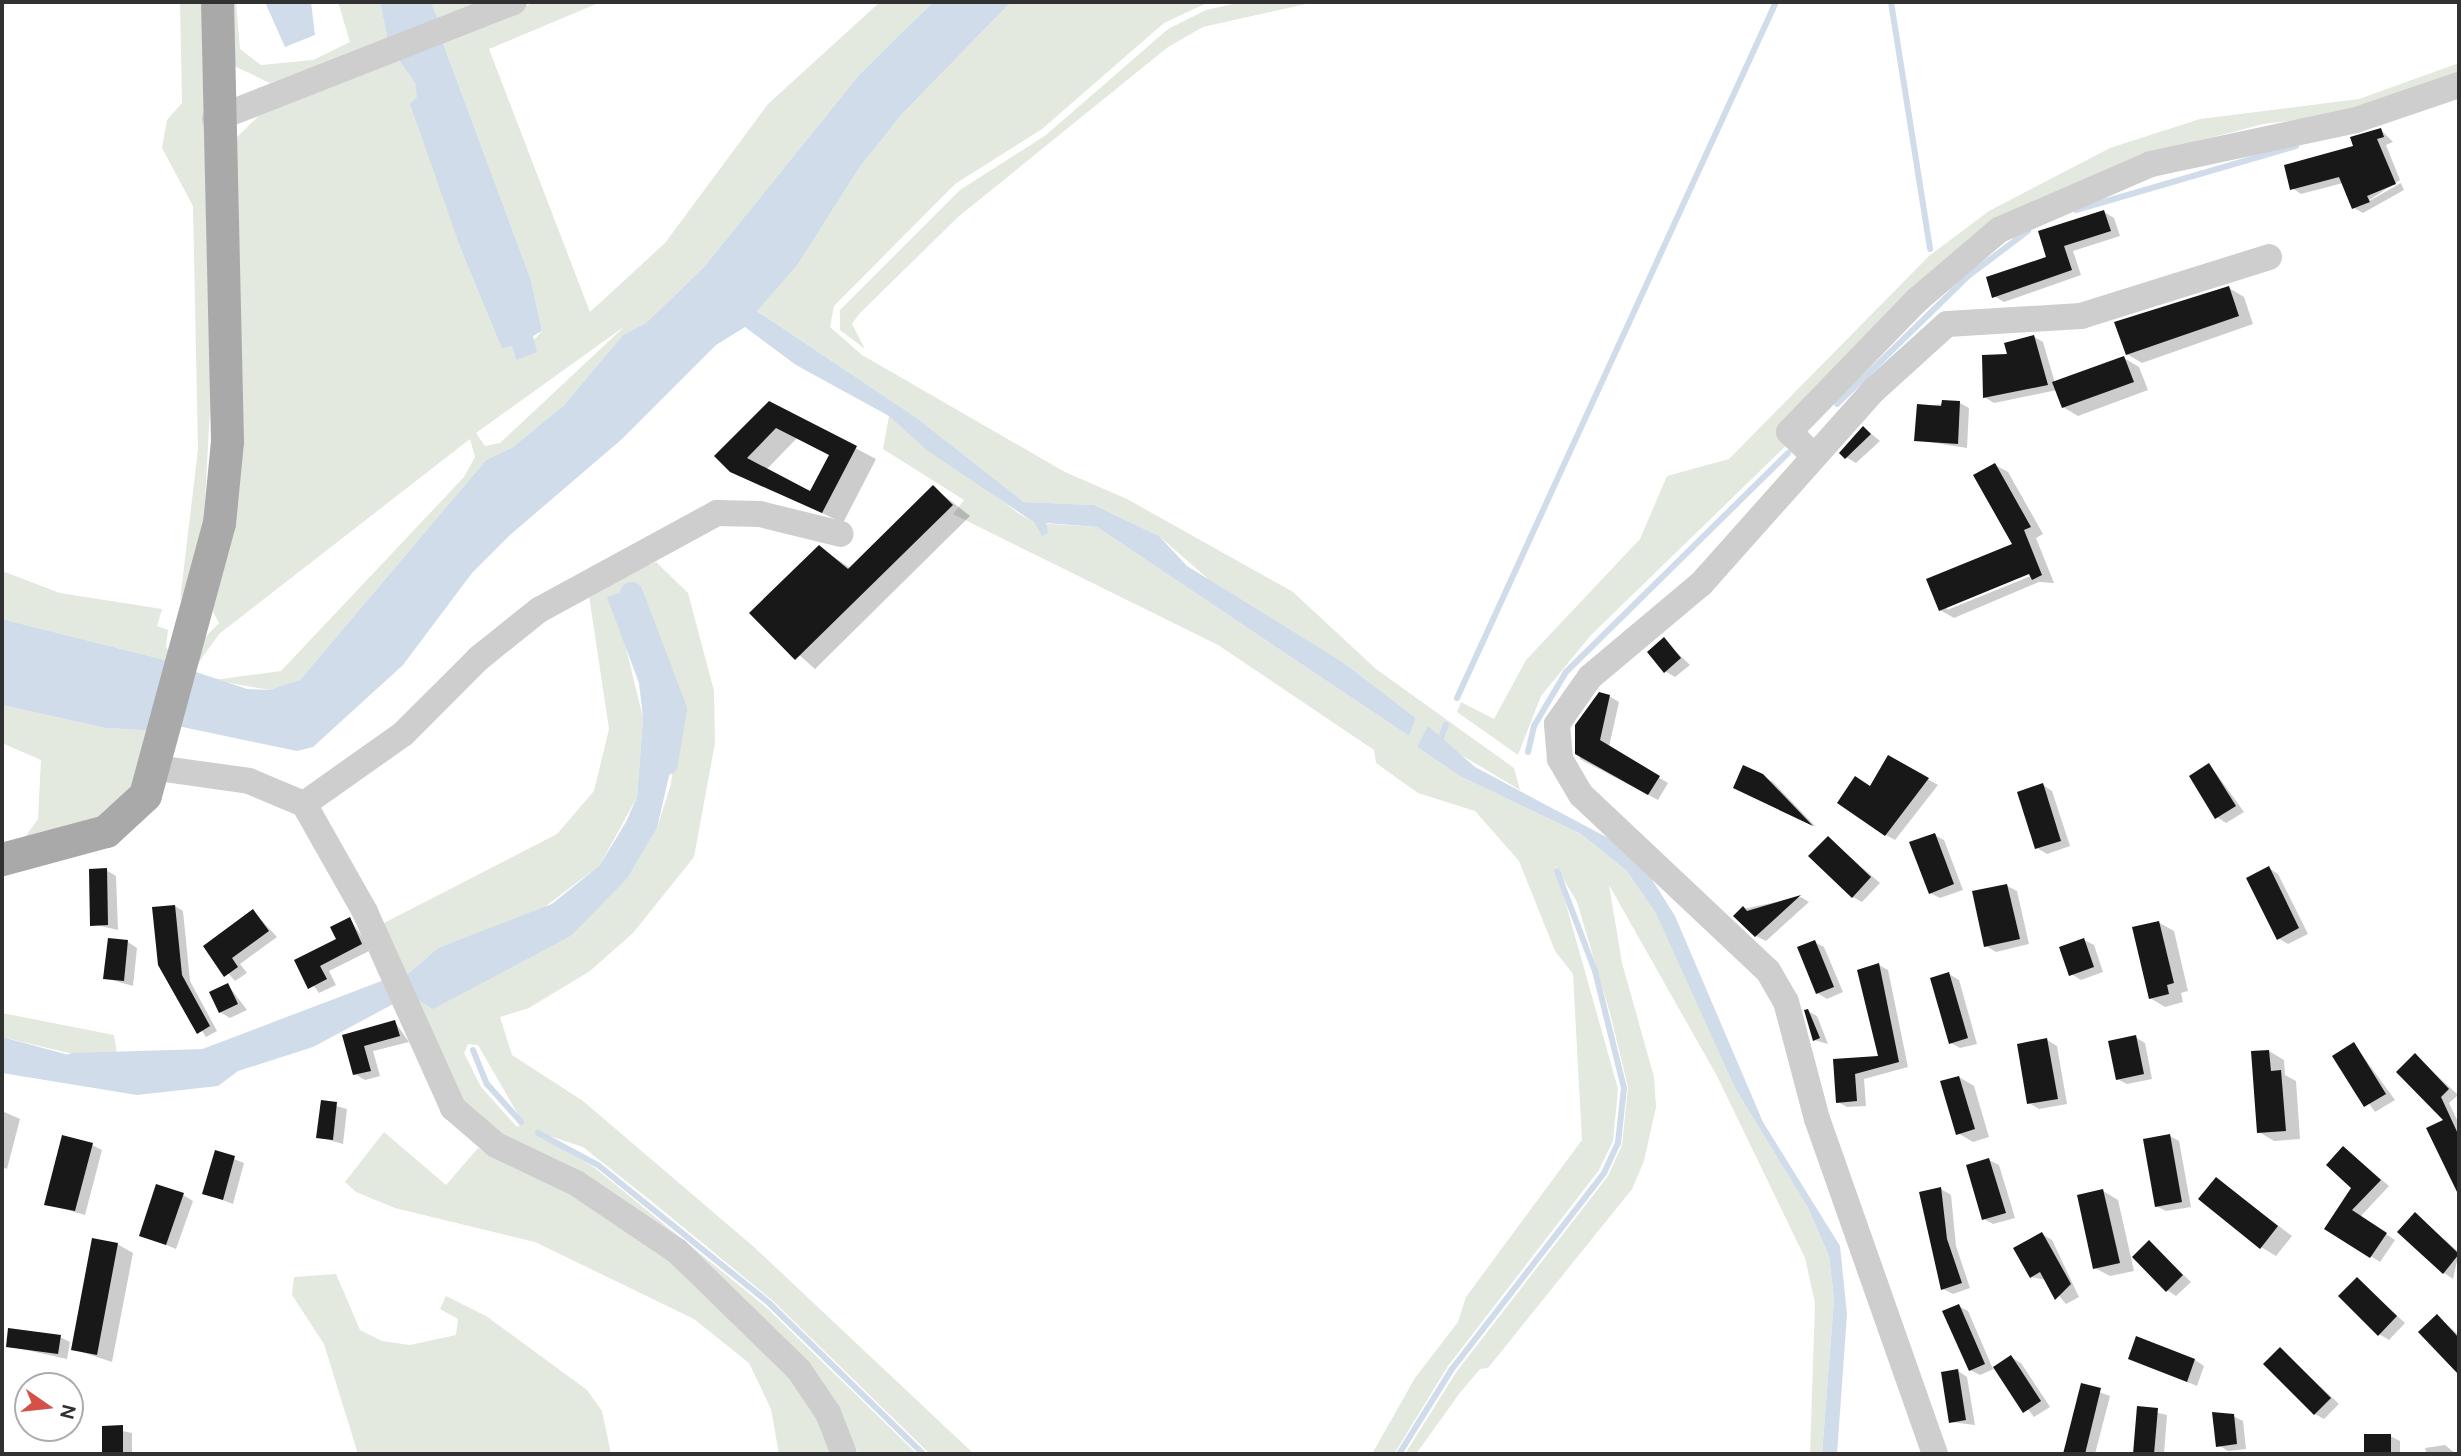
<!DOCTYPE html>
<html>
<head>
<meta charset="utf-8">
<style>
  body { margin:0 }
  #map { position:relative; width:2461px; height:1456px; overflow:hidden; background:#fff; font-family:"DM Sans",sans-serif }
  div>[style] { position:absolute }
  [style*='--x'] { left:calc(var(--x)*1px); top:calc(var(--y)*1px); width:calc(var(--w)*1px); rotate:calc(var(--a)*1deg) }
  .green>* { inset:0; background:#e3e9de }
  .water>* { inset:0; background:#d0dcea }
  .shadow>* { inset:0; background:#0003 }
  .stream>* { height:6px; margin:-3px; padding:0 3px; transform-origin:3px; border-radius:3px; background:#d0dcea }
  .canal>* { height:23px; margin:-11.5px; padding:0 11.5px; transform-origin:11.5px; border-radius:11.5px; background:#d0dcea }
  .building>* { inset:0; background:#181818 }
  .minor>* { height:26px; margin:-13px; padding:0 13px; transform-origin:13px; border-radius:13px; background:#cecece }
  .major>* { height:33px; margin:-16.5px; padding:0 16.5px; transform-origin:16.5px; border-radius:16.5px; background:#a9a9a9 }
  span { translate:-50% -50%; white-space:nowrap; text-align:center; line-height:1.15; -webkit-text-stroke:7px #fff; paint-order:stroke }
  .frame { position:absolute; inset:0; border:4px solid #313131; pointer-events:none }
  .north { position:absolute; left:14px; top:1372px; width:70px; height:70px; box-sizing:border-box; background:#fff; border:2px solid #adadad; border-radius:50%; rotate:104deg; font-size:19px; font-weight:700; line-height:28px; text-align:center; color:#313131 }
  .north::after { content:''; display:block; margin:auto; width:24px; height:32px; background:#d45048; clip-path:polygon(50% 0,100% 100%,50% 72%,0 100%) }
</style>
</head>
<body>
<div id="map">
  <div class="green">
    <div style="clip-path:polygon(180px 2px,205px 2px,211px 391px,204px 519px,192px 576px,180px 601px,198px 449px,193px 206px,162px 148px,167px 120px,182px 103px)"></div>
    <div style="clip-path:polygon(230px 2px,236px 2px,240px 49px,261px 65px,313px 60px,350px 42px,338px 2px,380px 2px,388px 41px,270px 83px,230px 64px)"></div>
    <div style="clip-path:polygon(431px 2px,496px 2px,439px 22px)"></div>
    <div style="clip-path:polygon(evenodd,536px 2px,601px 2px,489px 49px,590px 312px,665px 243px,768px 104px,880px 2px,933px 2px,859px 75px,704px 267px,646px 323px,623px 335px,564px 405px,513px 447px,486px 460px,300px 680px,269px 690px,214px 680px,281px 671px,464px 477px,475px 457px,470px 439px,219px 634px,192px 672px,193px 650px,219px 623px,212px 610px,230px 144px,275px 100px,396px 56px,415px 83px,462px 252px,502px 349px,512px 346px,516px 360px,542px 331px,531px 280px,441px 38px,536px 2px,625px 326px,500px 443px,485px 446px,476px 433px,625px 326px)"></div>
    <div style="clip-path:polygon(1011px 2px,1209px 2px,1164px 23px,1042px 129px,955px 184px,834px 306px,830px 327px,862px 355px,1065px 472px,1127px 499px,1293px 592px,1376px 669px,1514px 768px,1520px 790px,1453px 750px,1417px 747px,1460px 776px,1581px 834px,1627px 871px,1657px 913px,1735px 1088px,1808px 1208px,1829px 1256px,1834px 1299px,1822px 1454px,1810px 1454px,1815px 1303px,1805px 1258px,1717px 1076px,1609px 885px,1622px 963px,1654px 1077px,1656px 1107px,1644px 1161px,1632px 1189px,1488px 1368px,1480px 1369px,1459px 1394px,1416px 1454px,1405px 1454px,1457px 1371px,1608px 1176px,1622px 1145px,1628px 1087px,1610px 1013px,1577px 902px,1555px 865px,1618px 1089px,1613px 1141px,1599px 1170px,1448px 1366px,1394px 1454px,1372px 1454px,1415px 1378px,1458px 1322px,1466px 1297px,1582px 1140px,1573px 974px,1555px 951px,1519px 861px,1475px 811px,1418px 793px,1376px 763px,1374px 750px,1218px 645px,953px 514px,964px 500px,883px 449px,889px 416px,1018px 513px,1035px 523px,1097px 527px,1409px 736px,1416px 718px,1344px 663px,1214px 584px,1159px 536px,1094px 505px,1024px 502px,914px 416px,756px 310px,798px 264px,859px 168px,902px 114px)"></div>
    <div style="clip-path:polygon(1242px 2px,1315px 2px,1203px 27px,1168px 47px,958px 217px,859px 314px,852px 324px,865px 349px,840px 330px,840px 310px,960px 190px,1046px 135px,1168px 29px,1206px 10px)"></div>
    <div style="clip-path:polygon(2459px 63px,2459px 73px,2338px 115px,2263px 124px,2168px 149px,2035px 204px,1591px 635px,1541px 696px,1518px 755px,1457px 712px,1461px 702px,1494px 719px,1526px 660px,1640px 539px,1667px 476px,1729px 459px,1929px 256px,1989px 211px,2110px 148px,2200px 119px,2359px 99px)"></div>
    <div style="clip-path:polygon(evenodd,656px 562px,688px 593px,714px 691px,715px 743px,694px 857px,633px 933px,590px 971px,529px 1008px,500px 1017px,512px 1055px,583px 1101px,754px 1247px,974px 1454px,930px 1454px,773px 1301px,655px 1204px,583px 1147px,535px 1131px,595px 1168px,767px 1308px,917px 1454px,860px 1454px,755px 1316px,468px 1118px,415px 998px,433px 1008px,571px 936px,627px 879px,657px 828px,671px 784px,675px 750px,664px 675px,626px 648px,643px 718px,637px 797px,600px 865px,538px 912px,438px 948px,403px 978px,384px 923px,557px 834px,594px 791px,609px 729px,588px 589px,656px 562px,468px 1044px,478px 1045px,523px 1123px,517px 1127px,481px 1087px,464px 1053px,468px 1044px)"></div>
    <div style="clip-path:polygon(2px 571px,60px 593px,162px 609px,157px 626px,168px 630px,166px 647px,177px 663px,2px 619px)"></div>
    <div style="clip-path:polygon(2px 705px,106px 728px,159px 731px,117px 817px,18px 847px,38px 819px,41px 760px,2px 743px)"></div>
    <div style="clip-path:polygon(2px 1013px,114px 1035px,119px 1065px,2px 1037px)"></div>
    <div style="clip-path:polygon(384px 1132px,446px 1185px,478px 1148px,568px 1189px,633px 1230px,750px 1328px,815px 1408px,837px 1454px,779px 1454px,771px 1409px,749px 1363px,694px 1319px,535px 1242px,395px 1208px,356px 1192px,345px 1182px)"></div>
    <div style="clip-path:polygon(336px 1274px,360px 1330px,382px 1341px,410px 1345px,456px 1335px,458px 1319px,440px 1309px,446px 1296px,486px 1316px,587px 1390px,602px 1411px,611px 1454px,358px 1454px,324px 1344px,292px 1295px,294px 1277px)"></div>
  </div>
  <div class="water">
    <div style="clip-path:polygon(265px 2px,311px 2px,315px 35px,285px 47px)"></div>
    <div style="clip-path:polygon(380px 2px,431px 2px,439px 22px,388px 41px)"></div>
    <div style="clip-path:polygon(933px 2px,1011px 2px,902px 114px,859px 168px,798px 264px,757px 311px,914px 416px,1024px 502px,1094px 505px,1159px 536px,1187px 566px,1344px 663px,1416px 718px,1409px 736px,1097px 527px,1046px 523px,1048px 533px,1042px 536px,1035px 523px,928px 451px,889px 416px,796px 365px,745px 327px,716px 345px,622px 439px,510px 535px,472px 573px,403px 665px,313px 747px,297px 751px,173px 725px,187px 669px,247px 689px,269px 690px,300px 680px,486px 460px,513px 447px,564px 405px,623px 335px,646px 323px,704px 267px,859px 75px)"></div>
    <div style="clip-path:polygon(441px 38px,531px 280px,542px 331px,533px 336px,537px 352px,516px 360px,512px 346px,502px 349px,462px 252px,410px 104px,417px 97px,415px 83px,396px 56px)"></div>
    <div style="clip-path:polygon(622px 592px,629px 609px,637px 607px,644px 616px,668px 697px,675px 750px,657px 828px,627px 879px,571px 936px,433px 1009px,415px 998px,403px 978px,438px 948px,552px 904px,600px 865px,626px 822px,637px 797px,643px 718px,639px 683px,607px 597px)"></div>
    <div style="clip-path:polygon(2px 619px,177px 663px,159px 731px,106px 728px,2px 705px)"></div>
    <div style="clip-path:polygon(1428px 726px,1475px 767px,1610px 839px,1651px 878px,1675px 916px,1763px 1122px,1840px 1246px,1847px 1314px,1837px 1454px,1822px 1454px,1834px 1299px,1829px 1256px,1808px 1208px,1735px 1088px,1656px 913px,1627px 871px,1581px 834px,1460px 776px,1417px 747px)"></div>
    <div style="clip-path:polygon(390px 985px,397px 1002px,313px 1047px,238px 1071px,218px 1086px,137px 1095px,2px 1073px,2px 1037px,91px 1061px,169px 1071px,236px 1054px)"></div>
  </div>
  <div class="shadow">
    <div style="clip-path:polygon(2381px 130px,2393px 142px,2386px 145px,2400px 180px,2357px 208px,2401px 183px,2404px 190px,2363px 213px,2354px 208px,2343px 183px,2301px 194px,2292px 188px)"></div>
    <div style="clip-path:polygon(2104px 212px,2114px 218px,2120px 236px,2073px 251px,2081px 275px,2004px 302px,1994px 296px)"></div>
    <div style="clip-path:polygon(2229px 288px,2244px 297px,2253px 324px,2142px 363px,2127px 354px)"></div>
    <div style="clip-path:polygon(2033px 336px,2043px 342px,2055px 383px,2124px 358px,2139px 367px,2148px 390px,2078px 416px,2063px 407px,2057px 390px,1994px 403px,1984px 397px,2010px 356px)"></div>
    <div style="clip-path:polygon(evenodd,770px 403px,876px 459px,843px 523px,731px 470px,770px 403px,797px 438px,831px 455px,811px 493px,766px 470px,797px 438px)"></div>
    <div style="clip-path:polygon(1960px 403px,1969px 408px,1967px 448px,1916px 440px,1919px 406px)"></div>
    <div style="clip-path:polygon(1864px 428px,1880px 441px,1856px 463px,1846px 457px)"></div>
    <div style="clip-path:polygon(evenodd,1995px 465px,2008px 472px,2043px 534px,2036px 538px,2054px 583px,2039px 582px,1954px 618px,1940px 610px,2014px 545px,1995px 465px,2036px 569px,2038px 573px,1947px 610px,1947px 606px,2036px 569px)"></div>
    <div style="clip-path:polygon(933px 487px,970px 516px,815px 669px,752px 613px,819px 547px,850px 568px)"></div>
    <div style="clip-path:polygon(1664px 640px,1690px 665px,1675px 677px,1665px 671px)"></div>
    <div style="clip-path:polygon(1609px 696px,1619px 702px,1609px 747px,1668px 783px,1658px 800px,1580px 759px,1575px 734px)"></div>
    <div style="clip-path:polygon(1889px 757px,1938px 785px,1895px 840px,1886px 835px)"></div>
    <div style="clip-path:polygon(2210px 765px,2244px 812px,2226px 823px,2217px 817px)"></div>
    <div style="clip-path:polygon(1762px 776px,1773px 782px,1816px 827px,1744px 793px)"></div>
    <div style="clip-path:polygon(2043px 785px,2052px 791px,2070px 846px,2047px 854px,2037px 848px)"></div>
    <div style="clip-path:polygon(1934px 835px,1944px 840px,1963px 890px,1940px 898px,1930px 893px)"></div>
    <div style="clip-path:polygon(1828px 838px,1880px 883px,1862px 902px,1853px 897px)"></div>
    <div style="clip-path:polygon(2269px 868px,2278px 874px,2308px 934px,2288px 944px,2278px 938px)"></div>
    <div style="clip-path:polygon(106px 870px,116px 876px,118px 930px,92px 924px)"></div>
    <div style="clip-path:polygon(2007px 886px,2017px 891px,2029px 944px,1996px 952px,1986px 946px)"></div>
    <div style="clip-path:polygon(1801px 897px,1809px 902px,1766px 941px,1756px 936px,1743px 909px)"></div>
    <div style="clip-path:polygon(175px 906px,183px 911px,190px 981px,217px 1031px,206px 1037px,159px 965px)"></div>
    <div style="clip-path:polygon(253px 911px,277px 937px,240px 964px,247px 973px,235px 981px,205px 946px)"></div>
    <div style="clip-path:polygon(350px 919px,371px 950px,329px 971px,336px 985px,319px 993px,296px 961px,338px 940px)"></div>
    <div style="clip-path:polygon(2158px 922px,2174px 931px,2188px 991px,2181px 993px,2183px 1002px,2165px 1007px,2150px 998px)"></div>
    <div style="clip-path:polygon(2084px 940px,2094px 945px,2103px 972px,2081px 980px,2071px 974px)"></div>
    <div style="clip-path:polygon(128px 942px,137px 948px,133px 986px,105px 978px)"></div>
    <div style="clip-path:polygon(1814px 942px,1824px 947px,1843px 992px,1827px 999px,1817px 993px)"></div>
    <div style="clip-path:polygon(1879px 965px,1888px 970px,1908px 1067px,1864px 1079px,1866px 1106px,1847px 1107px,1838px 1102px,1835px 1061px,1880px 1058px)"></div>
    <div style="clip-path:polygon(1949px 974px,1959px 980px,1977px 1044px,1960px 1048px,1951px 1043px)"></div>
    <div style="clip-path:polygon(228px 985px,247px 1010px,230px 1018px,220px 1012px)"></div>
    <div style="clip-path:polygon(1808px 1011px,1817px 1016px,1828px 1044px,1814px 1040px)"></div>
    <div style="clip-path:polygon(395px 1022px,409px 1042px,373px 1051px,380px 1076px,365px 1080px,355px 1074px,344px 1036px)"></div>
    <div style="clip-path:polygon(2135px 1037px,2145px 1043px,2152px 1079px,2127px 1084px,2117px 1079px)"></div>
    <div style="clip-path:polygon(2047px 1040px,2057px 1046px,2067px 1104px,2039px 1109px,2029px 1103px)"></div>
    <div style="clip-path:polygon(2354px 1044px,2395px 1100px,2375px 1112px,2335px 1056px)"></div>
    <div style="clip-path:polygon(2269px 1051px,2284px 1060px,2285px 1075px,2296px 1081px,2300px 1139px,2274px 1141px,2259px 1132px)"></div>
    <div style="clip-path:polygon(2415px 1055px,2458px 1095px,2449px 1103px,2459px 1124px,2459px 1188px,2428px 1129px,2446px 1120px)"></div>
    <div style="clip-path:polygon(1959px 1077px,1974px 1086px,1989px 1137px,1973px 1142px,1958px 1133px)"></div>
    <div style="clip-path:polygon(322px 1102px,347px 1109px,343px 1144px,318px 1137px)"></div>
    <div style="clip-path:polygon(2px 1111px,20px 1119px,7px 1169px,2px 1167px)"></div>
    <div style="clip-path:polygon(2170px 1136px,2179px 1141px,2191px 1207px,2166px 1211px,2156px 1206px)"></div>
    <div style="clip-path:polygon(92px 1145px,102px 1150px,85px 1215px,46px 1204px)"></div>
    <div style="clip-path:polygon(2344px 1148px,2389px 1186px,2360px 1217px,2395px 1240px,2380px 1262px,2327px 1228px,2353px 1187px)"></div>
    <div style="clip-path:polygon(216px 1152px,244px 1163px,233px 1204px,204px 1193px)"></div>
    <div style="clip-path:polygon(1989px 1160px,1999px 1165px,2015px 1218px,1993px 1224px,1984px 1219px)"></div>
    <div style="clip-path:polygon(2217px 1179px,2292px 1236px,2276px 1256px,2261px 1247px)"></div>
    <div style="clip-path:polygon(1941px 1189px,1951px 1195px,1956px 1246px,1970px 1288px,1953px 1294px,1943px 1289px)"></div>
    <div style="clip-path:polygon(2103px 1191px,2118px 1200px,2134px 1271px,2110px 1276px,2095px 1268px)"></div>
    <div style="clip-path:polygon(183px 1195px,193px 1201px,176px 1249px,141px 1235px)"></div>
    <div style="clip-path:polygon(2415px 1215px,2459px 1252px,2453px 1279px,2444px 1273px)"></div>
    <div style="clip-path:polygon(2042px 1234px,2052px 1240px,2079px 1297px,2066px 1304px,2046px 1280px,2031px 1277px)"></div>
    <div style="clip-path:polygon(2149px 1242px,2191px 1282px,2176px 1296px,2167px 1290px)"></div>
    <div style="clip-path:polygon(117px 1244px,133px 1253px,112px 1362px,73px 1349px)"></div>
    <div style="clip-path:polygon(2357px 1279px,2405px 1323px,2389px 1340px,2379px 1334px)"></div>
    <div style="clip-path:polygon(1958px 1306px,1968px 1311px,1993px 1369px,2011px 1357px,2021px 1363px,2050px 1407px,2034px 1417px,1996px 1368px,1980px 1375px,1970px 1370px)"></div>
    <div style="clip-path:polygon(2437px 1316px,2459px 1335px,2459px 1372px,2420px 1332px)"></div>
    <div style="clip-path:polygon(60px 1337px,70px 1342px,67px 1359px,8px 1346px)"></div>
    <div style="clip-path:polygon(2280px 1349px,2339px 1404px,2324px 1419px,2315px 1414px)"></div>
    <div style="clip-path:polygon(2130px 1358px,2195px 1360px,2204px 1366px,2197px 1386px)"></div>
    <div style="clip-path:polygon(1958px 1371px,1967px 1377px,1975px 1425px,1951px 1422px)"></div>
    <div style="clip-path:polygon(2083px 1386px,2110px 1396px,2095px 1454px,2065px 1454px)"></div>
    <div style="clip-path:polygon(2138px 1408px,2167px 1415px,2164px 1454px,2134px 1454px)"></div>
    <div style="clip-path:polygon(2233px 1416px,2243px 1421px,2246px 1449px,2228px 1451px,2218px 1445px)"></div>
    <div style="clip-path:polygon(103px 1427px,132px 1433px,132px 1454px,104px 1454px)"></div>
    <div style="clip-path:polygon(2365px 1436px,2390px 1436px,2400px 1441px,2400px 1454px,2366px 1454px)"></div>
    <div style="clip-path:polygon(2445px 1445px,2456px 1454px,2427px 1454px,2425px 1448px)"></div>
  </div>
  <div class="stream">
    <div style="--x:1891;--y:2;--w:250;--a:81"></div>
    <div style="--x:2076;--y:210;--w:229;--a:-16.2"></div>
    <div style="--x:1837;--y:404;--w:183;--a:-44.3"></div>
    <div style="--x:1968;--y:276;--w:75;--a:-36.9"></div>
    <div style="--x:1457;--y:698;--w:766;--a:-65.38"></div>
    <div style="--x:1441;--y:738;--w:14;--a:-69"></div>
    <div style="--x:1528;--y:752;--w:27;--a:-77"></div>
    <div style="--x:1534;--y:726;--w:63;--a:-59.3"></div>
    <div style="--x:1566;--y:672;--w:312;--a:-44.6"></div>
    <div style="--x:473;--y:1050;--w:37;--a:68"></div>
    <div style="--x:487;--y:1084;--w:51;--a:48.2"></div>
    <div style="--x:538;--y:1133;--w:68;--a:28.1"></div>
    <div style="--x:598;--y:1165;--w:221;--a:38.9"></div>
    <div style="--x:770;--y:1304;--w:214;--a:44.4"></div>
    <div style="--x:1399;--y:1454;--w:100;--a:-58.1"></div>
    <div style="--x:1452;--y:1369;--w:248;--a:-52.2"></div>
    <div style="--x:1604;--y:1173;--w:33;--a:-65"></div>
    <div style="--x:1618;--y:1143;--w:55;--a:-83.8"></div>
    <div style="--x:1624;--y:1088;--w:121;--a:-103.9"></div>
    <div style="--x:1595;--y:971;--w:107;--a:-110.8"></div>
  </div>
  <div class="canal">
    <div style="--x:631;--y:593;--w:124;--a:69.2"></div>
    <div style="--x:675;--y:709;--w:55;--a:99.5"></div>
    <div style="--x:73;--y:1064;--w:131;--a:-1.7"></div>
    <div style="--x:204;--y:1060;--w:195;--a:-20.8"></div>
  </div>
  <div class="building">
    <div style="clip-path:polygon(2381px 128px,2384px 137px,2377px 139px,2396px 184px,2367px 196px,2370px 202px,2352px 209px,2339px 177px,2290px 190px,2284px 165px,2353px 146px,2350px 137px)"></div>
    <div style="clip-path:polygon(2104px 210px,2111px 231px,2064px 246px,2072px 270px,1992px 298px,1986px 277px,2046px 257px,2038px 231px)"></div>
    <div style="clip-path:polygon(2229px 286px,2239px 316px,2126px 355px,2114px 322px)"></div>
    <div style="clip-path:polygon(2034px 335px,2048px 385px,1983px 398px,1982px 355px,2007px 354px,2004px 343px)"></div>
    <div style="clip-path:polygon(2124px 356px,2134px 382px,2062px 408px,2052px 382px)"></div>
    <div style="clip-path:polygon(1942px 400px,1960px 401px,1958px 444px,1914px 441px,1917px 404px,1941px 406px)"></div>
    <div style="clip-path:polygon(evenodd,769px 401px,857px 446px,822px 513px,730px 472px,714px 456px,769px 401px,776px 428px,829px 455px,810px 491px,747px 458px,776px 428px)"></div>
    <div style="clip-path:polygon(1863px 426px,1871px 434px,1845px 459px,1839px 453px)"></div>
    <div style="clip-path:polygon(1995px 463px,2031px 527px,2024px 530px,2042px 575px,2032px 580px,2029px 574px,1939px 611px,1926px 579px,2012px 544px,1973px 475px)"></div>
    <div style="clip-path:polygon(933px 485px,953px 505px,795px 660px,749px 613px,819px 545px,848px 569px)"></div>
    <div style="clip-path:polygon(1664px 637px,1681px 658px,1664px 673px,1647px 652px)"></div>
    <div style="clip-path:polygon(1599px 692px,1610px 695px,1600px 740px,1660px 776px,1648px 795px,1575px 754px,1575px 725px)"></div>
    <div style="clip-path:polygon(1888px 755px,1929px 778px,1885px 836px,1837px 803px,1855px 776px,1870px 786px)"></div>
    <div style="clip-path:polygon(2209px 763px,2236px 806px,2215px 819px,2189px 776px)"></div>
    <div style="clip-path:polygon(1743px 765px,1763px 774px,1813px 826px,1733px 788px)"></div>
    <div style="clip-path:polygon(2043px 783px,2061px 841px,2035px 849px,2017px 792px)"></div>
    <div style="clip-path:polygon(1935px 833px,1954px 884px,1929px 894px,1909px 842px)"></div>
    <div style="clip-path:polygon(1828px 836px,1871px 877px,1852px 898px,1808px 856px)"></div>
    <div style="clip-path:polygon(2269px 866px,2299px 928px,2277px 940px,2246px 878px)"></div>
    <div style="clip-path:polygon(107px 868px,108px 925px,90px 926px,89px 869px)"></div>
    <div style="clip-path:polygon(2007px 884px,2020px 939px,1984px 947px,1972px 891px)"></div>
    <div style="clip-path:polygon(1801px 895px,1755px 937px,1733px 916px,1743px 906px,1747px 911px)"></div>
    <div style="clip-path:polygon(175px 905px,182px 975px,210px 1026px,197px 1034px,158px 965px,152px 907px)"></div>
    <div style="clip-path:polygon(253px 909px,269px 931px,232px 958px,238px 967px,224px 977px,203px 946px)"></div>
    <div style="clip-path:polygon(350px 917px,362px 944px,320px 966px,327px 979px,308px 989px,294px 960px,336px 939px,330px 927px)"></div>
    <div style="clip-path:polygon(2159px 921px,2174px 983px,2167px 985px,2169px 994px,2149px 999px,2132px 927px)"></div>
    <div style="clip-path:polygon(108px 938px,128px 940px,124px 981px,103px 979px)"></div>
    <div style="clip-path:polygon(2084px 938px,2094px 967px,2069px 976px,2059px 947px)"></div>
    <div style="clip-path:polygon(1815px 940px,1834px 987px,1816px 994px,1797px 947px)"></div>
    <div style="clip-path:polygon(1879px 963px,1899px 1062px,1855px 1074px,1857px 1101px,1836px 1103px,1833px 1059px,1878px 1056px,1857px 970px)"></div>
    <div style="clip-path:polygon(1949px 972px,1968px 1038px,1949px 1044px,1930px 978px)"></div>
    <div style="clip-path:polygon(228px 983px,238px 1004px,219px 1013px,209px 992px)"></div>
    <div style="clip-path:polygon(1808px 1009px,1820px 1038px,1813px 1041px,1804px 1010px)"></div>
    <div style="clip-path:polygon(395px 1020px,400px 1036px,364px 1046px,371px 1071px,353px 1075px,342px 1035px)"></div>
    <div style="clip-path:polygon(2136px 1035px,2144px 1074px,2116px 1080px,2108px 1041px)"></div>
    <div style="clip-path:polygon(2047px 1038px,2058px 1099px,2027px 1104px,2017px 1044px)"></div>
    <div style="clip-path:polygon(2354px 1042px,2386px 1094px,2364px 1107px,2332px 1056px)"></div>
    <div style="clip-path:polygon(2269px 1050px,2271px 1071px,2281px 1070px,2286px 1131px,2257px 1133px,2251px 1051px)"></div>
    <div style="clip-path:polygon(2415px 1053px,2449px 1089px,2441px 1097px,2459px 1136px,2459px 1196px,2426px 1128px,2443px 1120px,2396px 1072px)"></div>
    <div style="clip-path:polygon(1959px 1076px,1975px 1129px,1956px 1135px,1940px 1081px)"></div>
    <div style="clip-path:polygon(321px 1100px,337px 1102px,333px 1140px,316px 1138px)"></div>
    <div style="clip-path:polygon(2170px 1134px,2182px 1202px,2155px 1207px,2143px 1139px)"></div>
    <div style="clip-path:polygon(62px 1135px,93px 1143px,75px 1211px,44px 1205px)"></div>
    <div style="clip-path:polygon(2343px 1146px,2381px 1180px,2352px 1210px,2387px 1233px,2370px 1258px,2324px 1229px,2351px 1188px,2326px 1165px)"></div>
    <div style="clip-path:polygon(215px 1150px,235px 1156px,223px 1200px,202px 1194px)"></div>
    <div style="clip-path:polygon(1989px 1158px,2006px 1213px,1982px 1220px,1966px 1165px)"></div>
    <div style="clip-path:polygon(2216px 1177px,2278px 1226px,2260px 1249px,2198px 1199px)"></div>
    <div style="clip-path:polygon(156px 1184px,184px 1193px,166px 1245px,139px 1236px)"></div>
    <div style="clip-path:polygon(1941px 1187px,1947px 1239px,1962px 1283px,1941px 1290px,1919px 1192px)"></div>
    <div style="clip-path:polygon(2103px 1189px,2120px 1263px,2093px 1269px,2077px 1195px)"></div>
    <div style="clip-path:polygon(2415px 1212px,2459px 1254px,2443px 1274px,2397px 1232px)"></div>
    <div style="clip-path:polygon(2042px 1232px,2071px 1284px,2055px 1300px,2040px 1272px,2030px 1278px,2013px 1248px)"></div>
    <div style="clip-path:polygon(92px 1238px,118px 1243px,97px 1355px,71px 1350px)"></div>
    <div style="clip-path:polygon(2149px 1240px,2183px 1275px,2166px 1292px,2132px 1257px)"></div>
    <div style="clip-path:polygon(2357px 1277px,2397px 1316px,2378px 1336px,2338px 1296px)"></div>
    <div style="clip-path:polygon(1959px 1304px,1985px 1364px,1969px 1371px,1942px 1311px)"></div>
    <div style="clip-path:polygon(2437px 1314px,2459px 1338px,2459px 1375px,2418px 1332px)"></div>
    <div style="clip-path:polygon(8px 1328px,61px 1335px,58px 1354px,6px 1347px)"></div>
    <div style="clip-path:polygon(2136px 1336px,2195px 1359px,2187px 1382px,2128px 1359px)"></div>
    <div style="clip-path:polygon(2280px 1347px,2331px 1398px,2314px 1415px,2263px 1364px)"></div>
    <div style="clip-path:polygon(2011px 1355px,2041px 1401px,2023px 1413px,1993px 1367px)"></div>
    <div style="clip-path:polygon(1958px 1369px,1966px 1420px,1949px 1423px,1941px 1372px)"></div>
    <div style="clip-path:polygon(2081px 1383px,2101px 1388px,2085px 1454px,2063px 1454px)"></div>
    <div style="clip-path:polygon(2137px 1406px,2158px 1408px,2154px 1454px,2133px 1454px)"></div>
    <div style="clip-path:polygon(2212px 1412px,2234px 1414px,2237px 1444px,2216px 1447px)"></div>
    <div style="clip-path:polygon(123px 1425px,123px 1454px,102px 1454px,102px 1426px)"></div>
    <div style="clip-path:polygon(2364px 1434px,2391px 1434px,2391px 1454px,2364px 1454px)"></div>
  </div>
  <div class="minor">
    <div style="--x:215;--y:119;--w:321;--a:-21.4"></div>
    <div style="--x:1813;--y:455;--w:33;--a:-136"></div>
    <div style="--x:1789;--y:432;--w:184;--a:-45.9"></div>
    <div style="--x:1917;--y:300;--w:108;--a:-40.5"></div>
    <div style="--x:1999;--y:230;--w:166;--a:-23.5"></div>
    <div style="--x:2151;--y:164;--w:210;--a:-12.1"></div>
    <div style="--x:2356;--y:120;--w:109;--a:-18.8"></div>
    <div style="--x:157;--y:768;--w:93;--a:8"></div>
    <div style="--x:249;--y:781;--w:60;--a:22.7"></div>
    <div style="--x:304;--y:804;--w:124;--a:60.5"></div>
    <div style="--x:365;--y:912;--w:215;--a:65.8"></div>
    <div style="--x:453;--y:1108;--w:57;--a:40.7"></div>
    <div style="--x:496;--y:1145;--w:89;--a:25.4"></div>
    <div style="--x:576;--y:1183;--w:122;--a:34"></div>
    <div style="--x:677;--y:1251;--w:170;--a:44.3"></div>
    <div style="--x:799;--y:1370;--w:52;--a:56"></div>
    <div style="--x:828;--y:1413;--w:44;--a:68.7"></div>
    <div style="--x:304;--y:804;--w:121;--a:-35.3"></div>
    <div style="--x:403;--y:734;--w:107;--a:-45"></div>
    <div style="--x:479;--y:658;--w:77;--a:-38.7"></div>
    <div style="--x:539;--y:610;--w:203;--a:-28.6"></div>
    <div style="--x:717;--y:513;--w:43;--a:1.3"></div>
    <div style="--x:760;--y:514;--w:83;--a:13.9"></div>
    <div style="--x:1935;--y:1454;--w:355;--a:-109.4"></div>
    <div style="--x:1817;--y:1119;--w:121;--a:-104.8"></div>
    <div style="--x:1786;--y:1002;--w:36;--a:-120"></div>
    <div style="--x:1768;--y:971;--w:257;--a:-136.7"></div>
    <div style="--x:1581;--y:795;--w:42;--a:-120.3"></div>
    <div style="--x:1560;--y:759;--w:35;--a:-95"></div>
    <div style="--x:1557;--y:724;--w:57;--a:-54.9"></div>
    <div style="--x:1590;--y:677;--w:145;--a:-40"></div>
    <div style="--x:1701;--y:584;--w:261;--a:-48.3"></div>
    <div style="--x:1875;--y:389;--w:97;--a:-42.1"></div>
    <div style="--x:1947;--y:324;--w:134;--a:-3.4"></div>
    <div style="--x:2081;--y:316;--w:197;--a:-17.4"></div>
  </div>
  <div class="major">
    <div style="--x:2;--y:859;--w:108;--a:-15.1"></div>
    <div style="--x:106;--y:831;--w:53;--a:-42.7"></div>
    <div style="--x:145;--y:795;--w:282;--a:-74.8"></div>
    <div style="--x:219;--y:523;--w:82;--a:-84.4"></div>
    <div style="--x:227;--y:441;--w:439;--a:-91.3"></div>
  </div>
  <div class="frame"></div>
  <div class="north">N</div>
</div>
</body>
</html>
